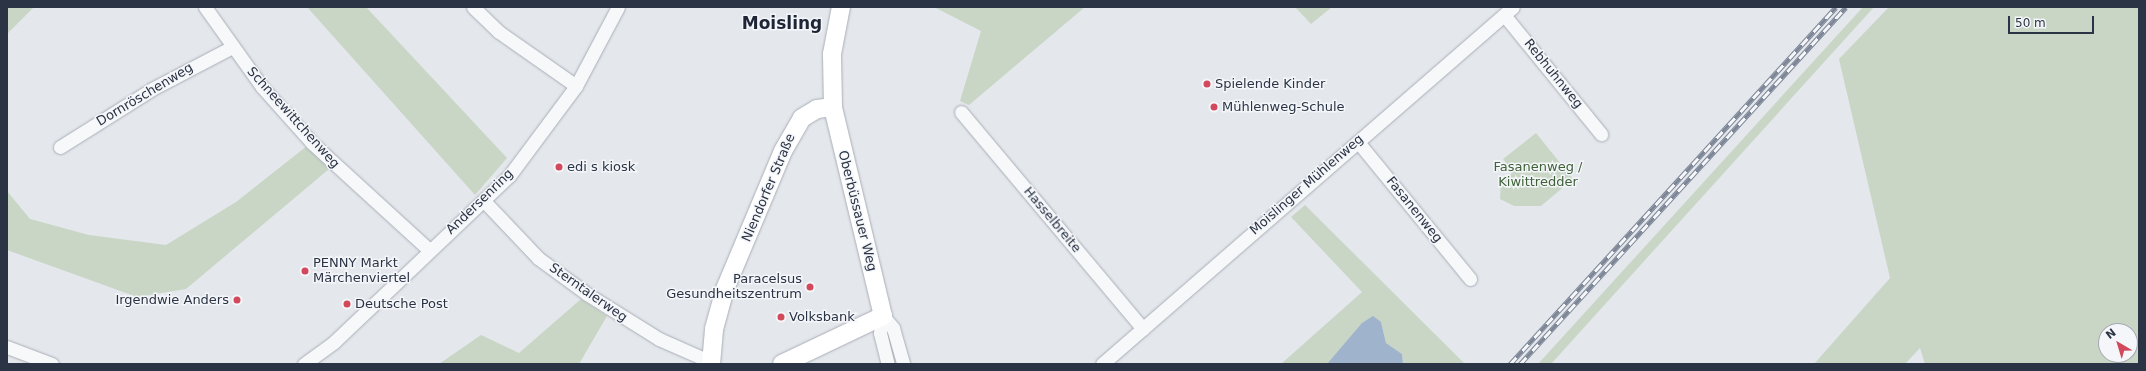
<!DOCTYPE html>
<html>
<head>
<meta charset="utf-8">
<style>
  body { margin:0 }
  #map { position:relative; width:2146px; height:371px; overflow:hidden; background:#e4e7ec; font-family:"DejaVu Sans",sans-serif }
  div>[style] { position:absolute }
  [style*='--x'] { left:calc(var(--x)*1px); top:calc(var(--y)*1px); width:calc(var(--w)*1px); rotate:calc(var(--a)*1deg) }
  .green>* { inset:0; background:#c9d6c5 }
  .water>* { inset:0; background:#9fb4cc }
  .roads { filter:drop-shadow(0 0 1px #a9aeb7) drop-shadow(0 0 1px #a9aeb7) }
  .street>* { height:13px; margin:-6.5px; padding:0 6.5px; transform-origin:6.5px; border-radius:6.5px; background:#f7f8fa }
  .secondary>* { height:18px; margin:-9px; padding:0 9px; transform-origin:9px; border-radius:9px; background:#fff }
  .rail>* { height:4.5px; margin-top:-2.25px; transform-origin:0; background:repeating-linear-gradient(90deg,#f4f6f9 0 9px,#7d8696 0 18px); box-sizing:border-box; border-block:1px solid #7d8696 }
  .dots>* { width:11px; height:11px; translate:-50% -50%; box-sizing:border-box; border:2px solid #f4f6f9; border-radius:50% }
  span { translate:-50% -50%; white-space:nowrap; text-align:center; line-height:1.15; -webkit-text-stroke:3px #f4f6f9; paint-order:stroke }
  .street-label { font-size:13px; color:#2b3445 }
  .poi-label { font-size:13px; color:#2b3445 }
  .left { translate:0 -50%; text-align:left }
  .right { translate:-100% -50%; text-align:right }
  .park-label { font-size:13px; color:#3f6138 }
  .district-label { font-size:17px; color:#1d2536; font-weight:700 }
  .frame { position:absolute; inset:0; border:8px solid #2b3445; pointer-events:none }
  .north { position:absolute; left:2098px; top:323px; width:40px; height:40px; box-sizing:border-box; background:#f4f6f9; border:1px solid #a4a8b1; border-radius:50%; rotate:322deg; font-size:11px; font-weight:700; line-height:16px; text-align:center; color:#2b3445 }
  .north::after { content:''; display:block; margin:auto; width:14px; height:18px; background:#d1495b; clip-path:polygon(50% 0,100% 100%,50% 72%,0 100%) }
  .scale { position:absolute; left:2008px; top:16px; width:86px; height:18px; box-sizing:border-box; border:2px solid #2b3445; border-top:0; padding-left:5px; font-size:12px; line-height:14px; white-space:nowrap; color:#2b3445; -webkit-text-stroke:3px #f4f6f9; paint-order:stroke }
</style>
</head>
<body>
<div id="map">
  <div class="green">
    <div style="clip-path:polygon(7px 7px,34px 7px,7px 34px)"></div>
    <div style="clip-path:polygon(307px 7px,366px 7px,507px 158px,475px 195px)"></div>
    <div style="clip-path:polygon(934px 7px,1085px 7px,969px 105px,960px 101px,981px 31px)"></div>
    <div style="clip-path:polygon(1295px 7px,1332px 7px,1311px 24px)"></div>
    <div style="clip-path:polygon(1863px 7px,1874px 7px,1551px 364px,1538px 364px)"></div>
    <div style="clip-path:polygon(evenodd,1889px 7px,2139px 7px,2139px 364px,1925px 364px,1920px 348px,1905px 364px,1814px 364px,1890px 278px,1839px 59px,1889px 7px,2106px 331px,2130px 331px,2130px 355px,2106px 355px,2106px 331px)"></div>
    <div style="clip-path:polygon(1536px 133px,1573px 179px,1541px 206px,1514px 206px,1500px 199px,1501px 182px,1513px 172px,1503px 159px)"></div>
    <div style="clip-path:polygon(307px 146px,329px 169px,186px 289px,137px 297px,7px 250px,7px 191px,30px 219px,89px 235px,166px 245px,236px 202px)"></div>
    <div style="clip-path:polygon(1305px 205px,1465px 364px,1403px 364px,1402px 354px,1386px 343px,1381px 322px,1356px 333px,1327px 364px,1281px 364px,1362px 292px,1291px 217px)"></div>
    <div style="clip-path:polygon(581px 299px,607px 316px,579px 364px,439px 364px,481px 335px,519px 353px)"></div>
  </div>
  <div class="water">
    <div style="clip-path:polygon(1373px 316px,1381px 322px,1386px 343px,1402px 354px,1403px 364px,1327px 364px,1362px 323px)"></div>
  </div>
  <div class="roads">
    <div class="street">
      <div style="--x:205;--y:7;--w:98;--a:54.5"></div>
      <div style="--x:262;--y:87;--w:75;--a:48.2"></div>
      <div style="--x:312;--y:143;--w:159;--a:42.4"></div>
      <div style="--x:473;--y:7;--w:36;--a:44"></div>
      <div style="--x:499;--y:32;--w:94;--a:35"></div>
      <div style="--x:1504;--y:15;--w:154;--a:50.8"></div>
      <div style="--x:961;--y:112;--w:283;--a:50"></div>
      <div style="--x:1358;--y:142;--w:177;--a:50.7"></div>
      <div style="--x:60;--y:147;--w:109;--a:-32.2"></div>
      <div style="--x:152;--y:89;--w:90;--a:-27.7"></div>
      <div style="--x:484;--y:201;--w:79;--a:46.5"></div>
      <div style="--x:538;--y:258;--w:61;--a:36.3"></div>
      <div style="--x:587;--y:294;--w:85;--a:32"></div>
      <div style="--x:659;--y:339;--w:55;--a:23.7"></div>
      <div style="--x:883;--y:316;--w:16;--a:50"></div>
      <div style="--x:893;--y:328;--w:37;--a:74"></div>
      <div style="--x:883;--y:316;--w:17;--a:100"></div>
      <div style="--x:880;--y:333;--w:32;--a:76"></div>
      <div style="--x:7;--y:347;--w:48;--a:20.7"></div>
      <div style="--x:304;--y:364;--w:37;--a:-36"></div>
      <div style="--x:334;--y:342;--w:241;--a:-43.5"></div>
      <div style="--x:509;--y:176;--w:112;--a:-53.3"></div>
      <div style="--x:576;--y:86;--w:89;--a:-62"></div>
      <div style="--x:1102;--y:364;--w:544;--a:-40.98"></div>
    </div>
    <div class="secondary">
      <div style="--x:711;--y:364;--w:35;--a:-85"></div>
      <div style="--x:714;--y:329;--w:41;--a:-74.6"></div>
      <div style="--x:725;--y:289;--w:150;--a:-67.2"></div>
      <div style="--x:783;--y:151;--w:38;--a:-60"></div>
      <div style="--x:802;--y:118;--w:17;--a:-31"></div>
      <div style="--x:817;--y:109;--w:16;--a:-7"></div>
      <div style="--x:782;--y:364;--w:112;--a:-25.4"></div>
      <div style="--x:883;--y:316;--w:215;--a:-103.5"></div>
      <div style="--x:833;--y:107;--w:53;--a:-91.1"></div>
      <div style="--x:832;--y:54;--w:48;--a:-79.2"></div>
    </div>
  </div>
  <div class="rail">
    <div style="--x:1510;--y:364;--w:483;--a:-47.6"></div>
    <div style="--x:1520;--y:364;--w:483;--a:-47.6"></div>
  </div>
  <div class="dots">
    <div style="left:1207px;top:84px;background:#d1495b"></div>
    <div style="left:1214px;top:107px;background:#d1495b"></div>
    <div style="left:559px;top:167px;background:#d1495b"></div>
    <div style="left:305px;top:271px;background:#d1495b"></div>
    <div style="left:810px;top:287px;background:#d1495b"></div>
    <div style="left:237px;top:300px;background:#d1495b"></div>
    <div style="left:347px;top:304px;background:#d1495b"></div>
    <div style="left:781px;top:317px;background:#d1495b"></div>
  </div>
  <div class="street-label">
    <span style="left:1553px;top:74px;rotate:51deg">Rebhuhnweg</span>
    <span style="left:145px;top:95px;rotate:-31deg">Dornröschenweg</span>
    <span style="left:293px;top:118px;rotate:48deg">Schneewittchenweg</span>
    <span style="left:1307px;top:185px;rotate:-41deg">Moislinger Mühlenweg</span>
    <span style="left:769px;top:188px;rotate:-67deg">Niendorfer Straße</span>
    <span style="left:480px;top:202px;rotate:-44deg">Andersenring</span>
    <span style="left:1414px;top:210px;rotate:51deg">Fasanenweg</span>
    <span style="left:857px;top:211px;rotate:76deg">Oberbüssauer Weg</span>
    <span style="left:1052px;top:220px;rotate:50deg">Hasselbreite</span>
    <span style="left:588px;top:293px;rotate:35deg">Sterntalerweg</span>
  </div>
  <div class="poi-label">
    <span class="left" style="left:1215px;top:84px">Spielende Kinder</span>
    <span class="left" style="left:1222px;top:107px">Mühlenweg-Schule</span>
    <span class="left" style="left:567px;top:167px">edi s kiosk</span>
    <span class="left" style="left:313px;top:271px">PENNY Markt<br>Märchenviertel</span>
    <span class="right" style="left:802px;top:287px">Paracelsus<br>Gesundheitszentrum</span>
    <span class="right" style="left:229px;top:300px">Irgendwie Anders</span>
    <span class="left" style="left:355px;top:304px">Deutsche Post</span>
    <span class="left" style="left:789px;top:317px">Volksbank</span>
  </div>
  <div class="park-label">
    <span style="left:1538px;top:175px">Fasanenweg /<br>Kiwittredder</span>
  </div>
  <div class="district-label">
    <span style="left:782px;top:24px">Moisling</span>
  </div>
  <div class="frame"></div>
  <div class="north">N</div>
  <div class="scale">50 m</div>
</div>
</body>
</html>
